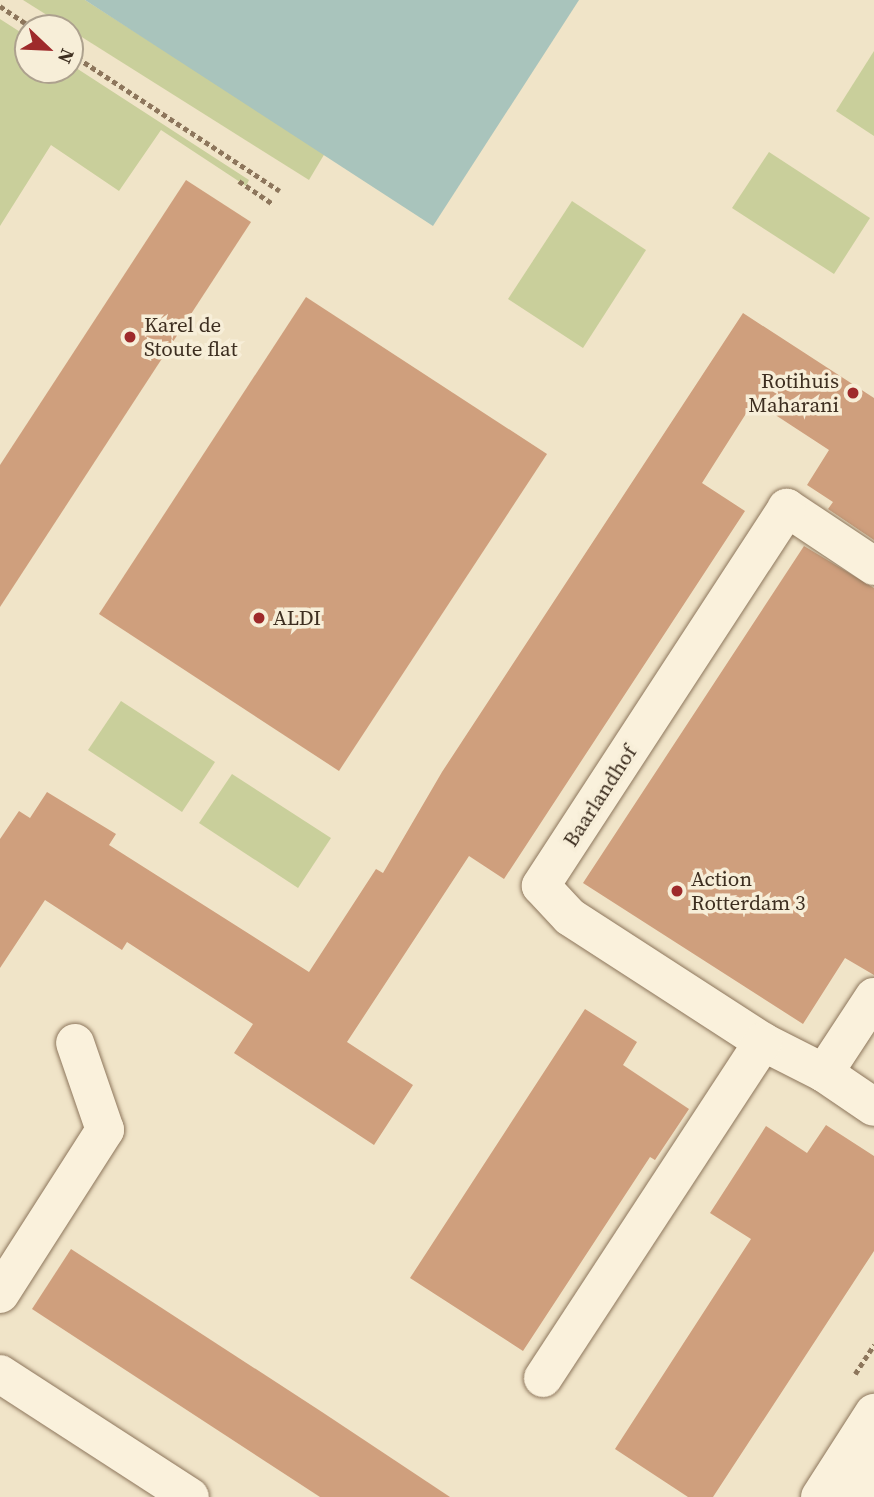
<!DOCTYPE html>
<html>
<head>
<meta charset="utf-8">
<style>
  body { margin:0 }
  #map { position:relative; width:874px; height:1497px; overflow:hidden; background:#f0e4c8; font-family:"Source Serif 4",serif }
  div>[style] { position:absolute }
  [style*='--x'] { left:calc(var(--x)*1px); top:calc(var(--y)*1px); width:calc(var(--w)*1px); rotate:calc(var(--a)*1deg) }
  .green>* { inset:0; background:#c9cf9b }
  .water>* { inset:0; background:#a9c4bc }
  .building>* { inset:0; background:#cf9f7d }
  .path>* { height:4.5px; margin-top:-2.25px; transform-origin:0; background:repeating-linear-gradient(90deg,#8d765c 0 5px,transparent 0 8.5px) }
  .roads { filter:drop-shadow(0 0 2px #8d765c) drop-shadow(0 0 2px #8d765c) }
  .minor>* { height:38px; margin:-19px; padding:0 19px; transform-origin:19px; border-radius:19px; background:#faf1dc }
  .dots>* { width:19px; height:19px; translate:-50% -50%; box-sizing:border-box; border:4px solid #f7eed8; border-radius:50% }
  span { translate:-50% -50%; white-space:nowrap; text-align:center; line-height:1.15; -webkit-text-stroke:7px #f7eed8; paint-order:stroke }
  .poi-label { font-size:21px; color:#3d2e20 }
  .left { translate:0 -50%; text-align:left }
  .right { translate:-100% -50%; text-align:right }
  .street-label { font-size:21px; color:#3d2e20 }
  .north { position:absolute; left:14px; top:14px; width:70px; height:70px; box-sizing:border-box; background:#f7eed8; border:2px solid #ada18e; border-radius:50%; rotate:113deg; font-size:19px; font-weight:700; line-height:28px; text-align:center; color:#3d2e20 }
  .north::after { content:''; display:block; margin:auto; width:24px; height:32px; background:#9e2a2b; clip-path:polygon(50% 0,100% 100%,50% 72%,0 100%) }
</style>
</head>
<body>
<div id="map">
  <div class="green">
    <div style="clip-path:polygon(23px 0,85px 0,325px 153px,309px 180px)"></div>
    <div style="clip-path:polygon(0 19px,28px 37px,28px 70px,70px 70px,70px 64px,249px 180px,246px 186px,161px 130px,119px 191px,51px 145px,0 226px)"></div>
    <div style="clip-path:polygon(874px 51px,874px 136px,836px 111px)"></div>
    <div style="clip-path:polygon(769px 152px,870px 218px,834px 274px,732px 208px)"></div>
    <div style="clip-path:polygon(572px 201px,646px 250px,583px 348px,508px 299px)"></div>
    <div style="clip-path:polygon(121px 701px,215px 762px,182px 812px,88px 750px)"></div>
    <div style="clip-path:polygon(232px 774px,331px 838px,298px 888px,199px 823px)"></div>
  </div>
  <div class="water">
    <div style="clip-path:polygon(85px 0,579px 0,433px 226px)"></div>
  </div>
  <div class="building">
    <div style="clip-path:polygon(186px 180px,251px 222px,0 607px,0 465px)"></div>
    <div style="clip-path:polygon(306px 297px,547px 454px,339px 771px,99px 614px)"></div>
    <div style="clip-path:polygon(743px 313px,874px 398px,874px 540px,828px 509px,833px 502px,807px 485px,829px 450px,754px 401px,702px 483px,745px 511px,504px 879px,469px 856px,347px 1042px,413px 1085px,374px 1145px,234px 1053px,253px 1024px,127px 942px,122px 950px,45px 900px,0 968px,0 839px,19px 811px,30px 818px,47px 792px,116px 834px,109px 845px,309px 972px,376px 869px,383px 873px,442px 772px)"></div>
    <div style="clip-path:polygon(804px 546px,874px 588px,874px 975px,845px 958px,803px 1024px,583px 883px)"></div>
    <div style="clip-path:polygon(585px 1009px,637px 1042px,623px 1065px,689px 1109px,655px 1160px,650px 1157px,523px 1351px,410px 1278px)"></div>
    <div style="clip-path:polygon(826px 1125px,874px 1156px,874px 1251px,713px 1497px,688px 1497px,615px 1449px,751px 1239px,710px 1213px,743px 1162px,766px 1126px,807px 1153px)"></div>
    <div style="clip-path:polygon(71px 1249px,322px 1412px,450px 1497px,320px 1497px,32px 1309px)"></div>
  </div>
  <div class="path">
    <div style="--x:0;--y:6;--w:40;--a:34"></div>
    <div style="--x:70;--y:53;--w:251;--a:33.3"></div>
    <div style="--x:239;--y:181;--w:40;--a:34"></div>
    <div style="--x:855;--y:1374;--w:35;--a:-57"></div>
  </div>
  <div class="roads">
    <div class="minor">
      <div style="--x:874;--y:566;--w:105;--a:-146.3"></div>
      <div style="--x:787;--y:508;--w:451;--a:123.1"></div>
      <div style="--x:541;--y:886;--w:42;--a:46.9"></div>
      <div style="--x:570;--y:917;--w:230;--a:32.9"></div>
      <div style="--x:763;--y:1042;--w:68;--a:26.9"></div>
      <div style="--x:824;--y:1073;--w:60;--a:34.2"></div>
      <div style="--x:824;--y:1073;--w:91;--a:-56.7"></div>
      <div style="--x:0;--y:1294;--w:195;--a:-57.4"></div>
      <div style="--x:105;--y:1130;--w:92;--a:-109"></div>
      <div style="--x:0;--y:1374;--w:226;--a:32.9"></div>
      <div style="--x:543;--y:1378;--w:402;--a:-56.8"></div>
      <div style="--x:820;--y:1497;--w:100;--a:-57.3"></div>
      <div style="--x:854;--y:1497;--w:38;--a:-58"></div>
    </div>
  </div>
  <div class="dots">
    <div style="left:130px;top:337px;background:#9e2a2b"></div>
    <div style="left:853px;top:393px;background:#9e2a2b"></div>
    <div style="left:259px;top:618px;background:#9e2a2b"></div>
    <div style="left:677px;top:891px;background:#9e2a2b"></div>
  </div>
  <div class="poi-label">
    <span class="left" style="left:144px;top:337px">Karel de<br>Stoute flat</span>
    <span class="right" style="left:839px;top:393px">Rotihuis<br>Maharani</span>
    <span class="left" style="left:273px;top:618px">ALDI</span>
    <span class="left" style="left:691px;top:891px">Action<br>Rotterdam 3</span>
  </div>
  <div class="street-label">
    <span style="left:600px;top:796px;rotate:-57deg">Baarlandhof</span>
  </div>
  <div class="north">N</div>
</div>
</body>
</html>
